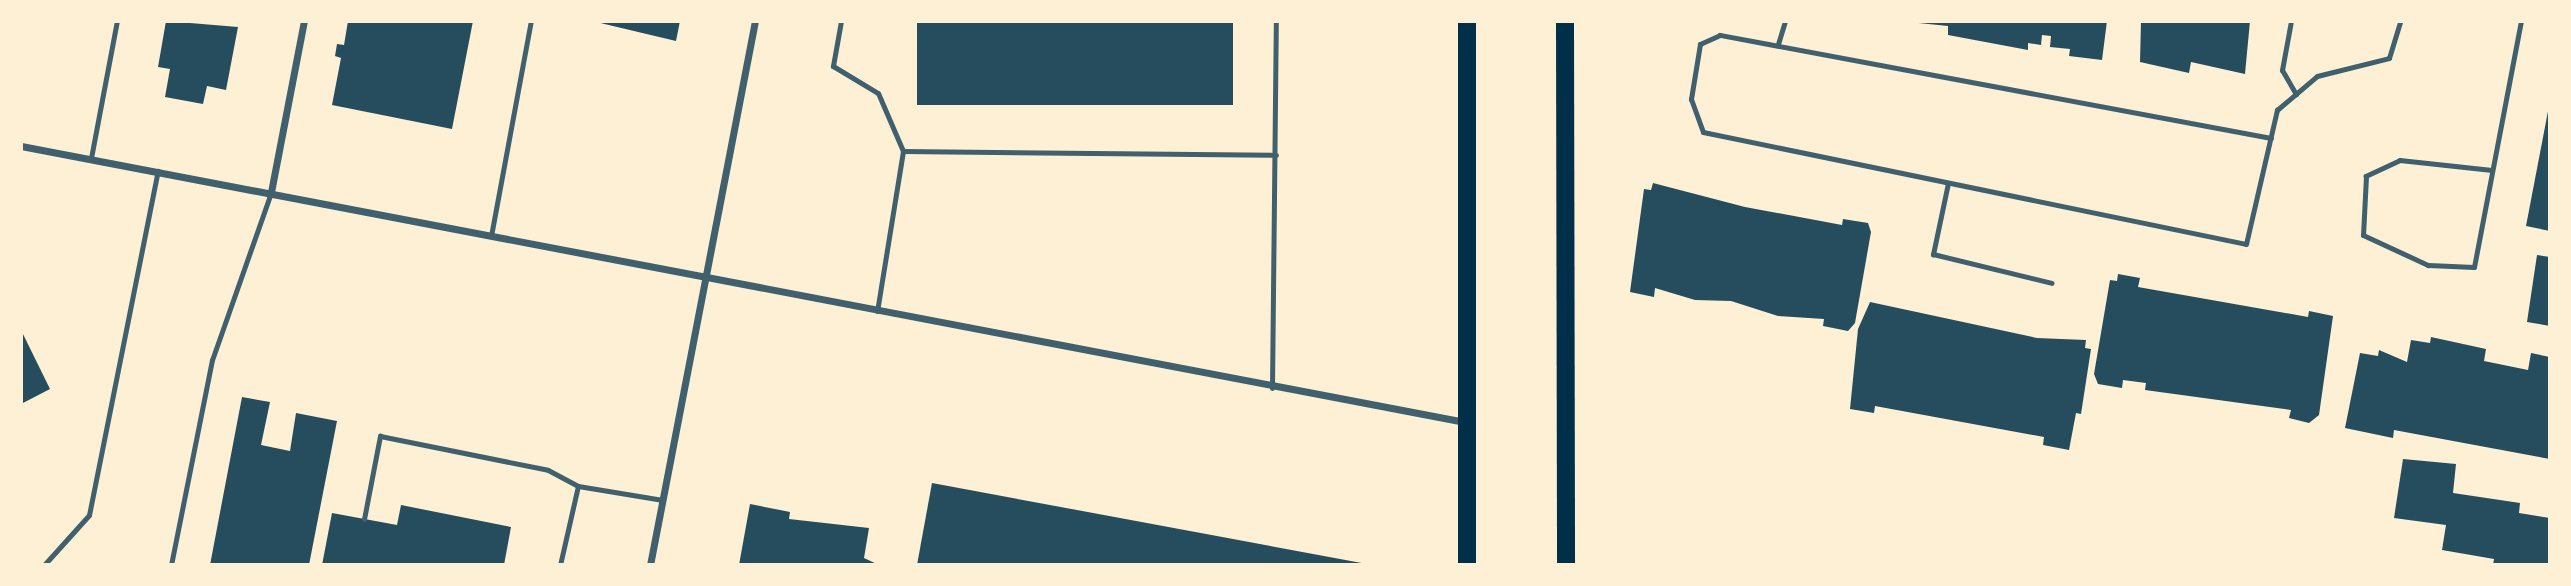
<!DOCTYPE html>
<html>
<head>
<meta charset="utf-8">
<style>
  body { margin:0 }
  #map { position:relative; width:2571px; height:586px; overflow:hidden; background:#fdf0d5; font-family:Inter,sans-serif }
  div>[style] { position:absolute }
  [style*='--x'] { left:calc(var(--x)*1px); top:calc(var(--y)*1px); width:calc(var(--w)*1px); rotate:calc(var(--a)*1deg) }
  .building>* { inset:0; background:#264d5e }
  .service>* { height:5px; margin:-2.5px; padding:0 2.5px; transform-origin:2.5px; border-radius:2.5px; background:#3f606c }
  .minor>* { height:7px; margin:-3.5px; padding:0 3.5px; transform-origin:3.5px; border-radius:3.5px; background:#3f606c }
  .primary>* { height:18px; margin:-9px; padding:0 9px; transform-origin:9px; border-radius:9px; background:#003049 }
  span { translate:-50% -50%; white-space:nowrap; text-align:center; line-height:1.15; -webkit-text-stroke:5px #fdf0d5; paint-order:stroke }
  .frame { position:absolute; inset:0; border:23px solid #fdf0d5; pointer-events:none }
</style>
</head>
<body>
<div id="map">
  <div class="building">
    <div style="clip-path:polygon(166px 21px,238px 27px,226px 90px,207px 86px,203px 104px,165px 97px,170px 69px,158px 67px)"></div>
    <div style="clip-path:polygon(348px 21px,473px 21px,452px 129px,332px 105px,341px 58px,335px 56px,337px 44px,344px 45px)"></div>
    <div style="clip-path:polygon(592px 21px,680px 21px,676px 41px)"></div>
    <div style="clip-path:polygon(917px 21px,1233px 21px,1233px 105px,917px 105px)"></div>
    <div style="clip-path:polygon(1899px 21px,2107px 21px,2102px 60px,2069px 56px,2070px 49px,2050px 47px,2051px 36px,2042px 35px,2041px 45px,2028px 43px,2028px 50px,1948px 35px,1948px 26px)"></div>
    <div style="clip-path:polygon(2141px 21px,2250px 21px,2245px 74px,2191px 62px,2189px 73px,2140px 62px)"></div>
    <div style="clip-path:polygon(2549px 106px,2550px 106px,2550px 231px,2526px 226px)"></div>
    <div style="clip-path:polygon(1653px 183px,1745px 207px,1842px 225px,1843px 219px,1868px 223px,1871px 232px,1855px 323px,1848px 331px,1823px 326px,1824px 319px,1778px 316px,1731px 301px,1695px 300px,1655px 288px,1654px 297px,1630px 292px,1644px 189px,1651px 190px)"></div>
    <div style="clip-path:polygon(2537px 255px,2550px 257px,2550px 326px,2527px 322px)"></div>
    <div style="clip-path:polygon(2118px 274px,2140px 278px,2138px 287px,2308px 317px,2309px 311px,2333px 316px,2319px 415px,2309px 423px,2289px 418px,2291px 410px,2145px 390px,2146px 383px,2123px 380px,2122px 388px,2098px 384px,2094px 374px,2110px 280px,2117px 281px)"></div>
    <div style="clip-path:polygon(1870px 302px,2037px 338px,2086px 340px,2085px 348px,2091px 349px,2081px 414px,2076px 413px,2069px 450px,2043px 445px,2044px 437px,1875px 406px,1874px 413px,1850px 409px,1858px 329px)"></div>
    <div style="clip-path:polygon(21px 330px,50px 389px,21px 404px)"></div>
    <div style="clip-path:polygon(2431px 337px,2486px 349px,2484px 361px,2528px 370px,2531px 353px,2550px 357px,2550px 459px,2394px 430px,2393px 438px,2345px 428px,2360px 353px,2378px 356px,2379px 350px,2407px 362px,2411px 340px,2430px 343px)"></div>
    <div style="clip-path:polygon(242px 397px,270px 402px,261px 445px,290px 451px,296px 413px,337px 421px,309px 565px,210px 565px)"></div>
    <div style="clip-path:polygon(2403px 459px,2456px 464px,2453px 493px,2520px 503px,2519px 513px,2550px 518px,2550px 565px,2493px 565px,2494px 559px,2442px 550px,2446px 525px,2394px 518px)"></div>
    <div style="clip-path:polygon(932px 483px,1367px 564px,1367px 565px,917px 565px)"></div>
    <div style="clip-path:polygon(750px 504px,790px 512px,789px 519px,869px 528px,864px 558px,879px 565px,739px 565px)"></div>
    <div style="clip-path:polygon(401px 505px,511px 527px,504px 565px,322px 565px,332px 513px,397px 525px)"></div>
  </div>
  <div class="service">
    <div style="--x:841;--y:21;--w:46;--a:100.1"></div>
    <div style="--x:833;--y:66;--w:52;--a:31"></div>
    <div style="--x:878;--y:93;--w:63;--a:66.7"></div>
    <div style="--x:903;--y:151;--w:162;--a:99.2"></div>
    <div style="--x:2291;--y:21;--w:50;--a:100.4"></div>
    <div style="--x:2282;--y:70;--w:28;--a:60"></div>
    <div style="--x:1778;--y:44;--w:24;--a:-73"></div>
    <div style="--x:2271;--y:138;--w:561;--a:-169.41"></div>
    <div style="--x:1720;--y:35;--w:22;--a:156"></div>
    <div style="--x:1700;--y:44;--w:56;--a:99.3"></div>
    <div style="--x:1691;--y:99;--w:35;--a:70"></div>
    <div style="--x:1703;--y:132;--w:554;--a:11.65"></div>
    <div style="--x:2246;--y:244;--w:138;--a:-77"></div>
    <div style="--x:2277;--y:110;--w:52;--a:-40.4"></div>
    <div style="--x:2317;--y:76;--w:74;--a:-14"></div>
    <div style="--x:2389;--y:58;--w:39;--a:-73"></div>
    <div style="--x:903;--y:151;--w:373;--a:0.6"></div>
    <div style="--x:91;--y:158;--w:139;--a:-79.3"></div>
    <div style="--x:2492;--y:170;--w:93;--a:-173.8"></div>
    <div style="--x:2400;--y:160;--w:38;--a:155"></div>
    <div style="--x:2366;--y:176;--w:59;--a:92.9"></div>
    <div style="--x:2363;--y:235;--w:72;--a:24.8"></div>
    <div style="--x:2428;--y:265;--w:46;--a:2.5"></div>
    <div style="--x:2474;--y:267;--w:250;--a:-79.2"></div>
    <div style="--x:1948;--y:183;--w:73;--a:101.9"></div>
    <div style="--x:1933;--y:254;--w:122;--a:13.7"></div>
    <div style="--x:491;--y:236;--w:219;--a:-79.5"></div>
    <div style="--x:1272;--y:388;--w:367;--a:-89.4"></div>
    <div style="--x:364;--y:519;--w:85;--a:-79.1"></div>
    <div style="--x:380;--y:436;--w:171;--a:11.4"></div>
    <div style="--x:548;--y:470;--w:34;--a:28"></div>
    <div style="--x:44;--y:565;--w:67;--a:-48"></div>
    <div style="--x:89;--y:515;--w:351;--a:-78.7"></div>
    <div style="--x:171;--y:565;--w:209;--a:-78.7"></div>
    <div style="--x:212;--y:360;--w:178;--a:-70.6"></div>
    <div style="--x:560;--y:565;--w:81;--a:-77.2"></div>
    <div style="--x:578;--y:486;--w:86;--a:9.4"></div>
  </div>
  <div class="minor">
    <div style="--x:21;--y:146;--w:1470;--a:10.82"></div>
    <div style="--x:271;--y:192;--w:174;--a:-79.1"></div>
    <div style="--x:650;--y:565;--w:554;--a:-79.08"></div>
  </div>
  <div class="primary">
    <div style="--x:1467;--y:21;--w:544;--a:90"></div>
    <div style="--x:1565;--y:21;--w:544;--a:89.89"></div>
  </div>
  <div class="frame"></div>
</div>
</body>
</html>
